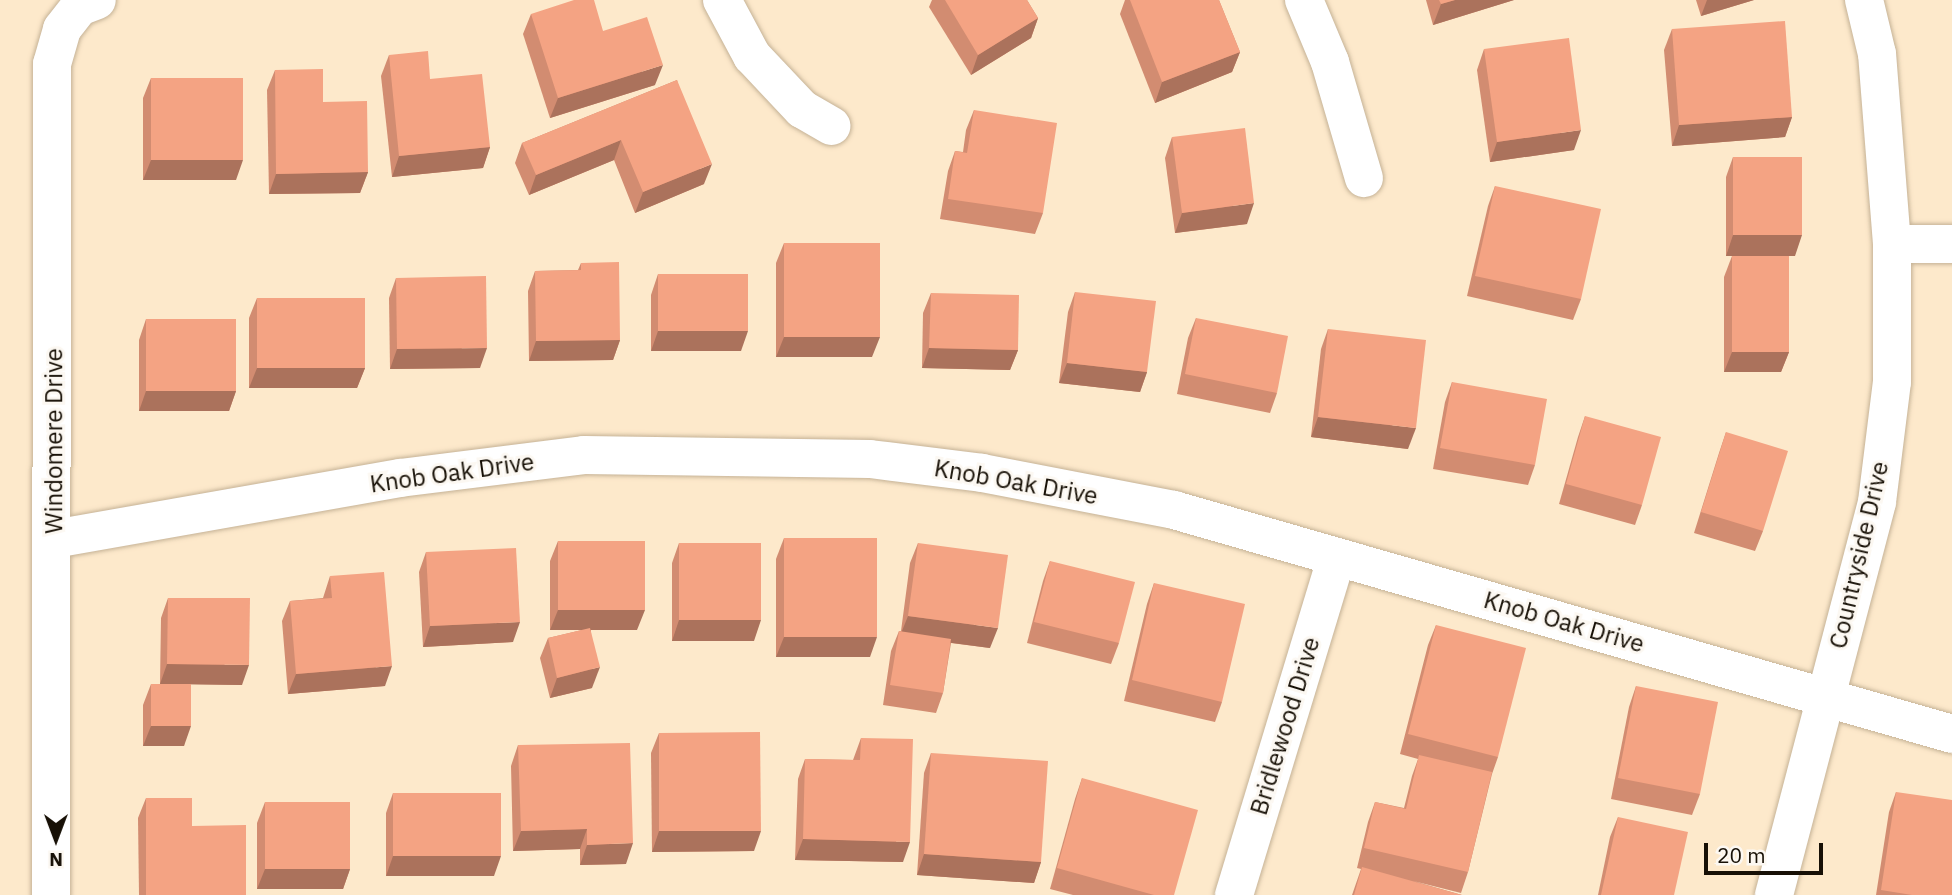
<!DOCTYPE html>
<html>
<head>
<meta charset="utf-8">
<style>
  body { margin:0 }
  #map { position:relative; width:1952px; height:895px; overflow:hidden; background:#fde9cb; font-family:"IBM Plex Sans",sans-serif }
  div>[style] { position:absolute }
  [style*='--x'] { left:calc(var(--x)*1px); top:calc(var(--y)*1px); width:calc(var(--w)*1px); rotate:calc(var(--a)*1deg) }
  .roads { filter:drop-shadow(0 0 2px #c5b296) drop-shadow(0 0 2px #c5b296) }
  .minor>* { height:38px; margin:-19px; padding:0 19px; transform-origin:19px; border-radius:19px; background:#fff }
  .wall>* { inset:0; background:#d28c71 }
  .shaded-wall>* { inset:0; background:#ab725c }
  .building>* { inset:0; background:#f4a383 }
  span { translate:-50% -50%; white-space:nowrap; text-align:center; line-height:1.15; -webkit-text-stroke:6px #fcf8f2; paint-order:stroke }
  .street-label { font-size:24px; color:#171006 }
  .north { position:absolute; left:21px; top:804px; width:70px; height:70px; -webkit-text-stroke:5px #fcf8f2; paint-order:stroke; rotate:180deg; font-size:19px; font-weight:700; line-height:28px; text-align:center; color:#171006 }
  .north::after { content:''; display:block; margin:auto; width:24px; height:32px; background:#171006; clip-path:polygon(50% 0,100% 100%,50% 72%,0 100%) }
  .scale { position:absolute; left:1704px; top:843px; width:119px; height:32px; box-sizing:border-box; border:4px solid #171006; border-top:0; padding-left:9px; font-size:21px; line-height:24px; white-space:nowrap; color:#171006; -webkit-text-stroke:5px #fcf8f2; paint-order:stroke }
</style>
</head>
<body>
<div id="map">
  <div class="roads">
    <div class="minor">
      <div style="--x:722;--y:0;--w:64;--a:61.8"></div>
      <div style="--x:752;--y:56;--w:73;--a:46.7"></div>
      <div style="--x:802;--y:109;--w:34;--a:30"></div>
      <div style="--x:1304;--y:0;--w:67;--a:67.2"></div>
      <div style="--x:1330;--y:62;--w:121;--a:73.7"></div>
      <div style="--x:1892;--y:244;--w:60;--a:0"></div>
      <div style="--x:54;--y:539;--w:351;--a:-10"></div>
      <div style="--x:400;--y:478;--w:185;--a:-7.1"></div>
      <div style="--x:584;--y:455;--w:286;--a:0.8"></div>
      <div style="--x:870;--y:459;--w:113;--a:7.1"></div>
      <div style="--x:982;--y:473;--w:196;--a:10.9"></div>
      <div style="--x:1174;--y:510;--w:810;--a:16.06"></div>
      <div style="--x:51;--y:895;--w:831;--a:-89.93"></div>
      <div style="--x:52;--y:64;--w:36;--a:-74"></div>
      <div style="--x:62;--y:29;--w:28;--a:-52"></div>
      <div style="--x:79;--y:7;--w:19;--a:-21"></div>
      <div style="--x:1234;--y:895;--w:353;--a:-73.1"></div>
      <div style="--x:1774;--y:895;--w:406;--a:-75.3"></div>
      <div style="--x:1877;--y:502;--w:121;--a:-82.9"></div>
      <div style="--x:1892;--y:382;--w:138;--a:-90"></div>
      <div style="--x:1892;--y:244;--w:191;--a:-94.5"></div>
      <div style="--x:1877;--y:54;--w:56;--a:-103.5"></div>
    </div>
  </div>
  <div class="wall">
    <div style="clip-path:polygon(932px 0,1027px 0,1038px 18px,1031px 38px,971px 75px,929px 7px)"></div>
    <div style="clip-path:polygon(1125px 0,1219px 0,1240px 52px,1232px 72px,1155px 103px,1120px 14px)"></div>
    <div style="clip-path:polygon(1426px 0,1514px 0,1433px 25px)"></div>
    <div style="clip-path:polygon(1696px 0,1754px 0,1701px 16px)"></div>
    <div style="clip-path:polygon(531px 14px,603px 31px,655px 85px,550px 118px,523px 34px)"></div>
    <div style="clip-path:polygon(1672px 29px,1792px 117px,1785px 137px,1672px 146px,1664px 50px)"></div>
    <div style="clip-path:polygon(1484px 49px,1574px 150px,1490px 162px,1477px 70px)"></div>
    <div style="clip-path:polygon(389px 55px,430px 79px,490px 147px,483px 168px,392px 177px,381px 76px)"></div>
    <div style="clip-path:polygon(275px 70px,323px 102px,368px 172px,360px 193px,269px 194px,267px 90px)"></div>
    <div style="clip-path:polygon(151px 78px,236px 180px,143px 180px,143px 98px)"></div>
    <div style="clip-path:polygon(677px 80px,704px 184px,635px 213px,614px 160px,529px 195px,515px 163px,522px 143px)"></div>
    <div style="clip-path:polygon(974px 110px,1043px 213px,1035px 234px,940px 219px,948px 171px,955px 151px,963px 152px,966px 130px)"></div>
    <div style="clip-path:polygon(1172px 137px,1247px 224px,1175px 233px,1165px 158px)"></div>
    <div style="clip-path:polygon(1733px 157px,1795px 256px,1726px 256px,1726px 177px)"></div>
    <div style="clip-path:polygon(1495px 186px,1581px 299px,1573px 320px,1467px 296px,1488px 206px)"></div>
    <div style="clip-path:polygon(784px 243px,872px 357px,776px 357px,776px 263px)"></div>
    <div style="clip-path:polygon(1732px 256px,1789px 352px,1781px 372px,1724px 372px,1724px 277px)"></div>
    <div style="clip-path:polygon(581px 263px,620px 340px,613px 360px,529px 361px,528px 291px,535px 271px,578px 270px)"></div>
    <div style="clip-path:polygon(658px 274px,741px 351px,651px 351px,651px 295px)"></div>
    <div style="clip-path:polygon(396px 278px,480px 368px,390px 369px,389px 298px)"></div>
    <div style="clip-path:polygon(1075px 292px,1147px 372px,1140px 392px,1059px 383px,1068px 312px)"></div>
    <div style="clip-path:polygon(931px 293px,1018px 350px,1010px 370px,922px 368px,923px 313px)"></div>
    <div style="clip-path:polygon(257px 298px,365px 368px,357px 388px,249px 388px,249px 318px)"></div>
    <div style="clip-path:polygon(1196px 318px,1277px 393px,1270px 413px,1177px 394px,1188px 338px)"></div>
    <div style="clip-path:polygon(146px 319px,236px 391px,229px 411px,139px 411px,139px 340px)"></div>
    <div style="clip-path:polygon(1328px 329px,1408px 449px,1311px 437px,1321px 349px)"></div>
    <div style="clip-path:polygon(1452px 382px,1535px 465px,1528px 485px,1433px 469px,1445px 402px)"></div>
    <div style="clip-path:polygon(1585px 416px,1642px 505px,1635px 525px,1559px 504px,1578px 437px)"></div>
    <div style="clip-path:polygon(1726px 432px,1763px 531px,1755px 551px,1694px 533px,1719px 453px)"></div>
    <div style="clip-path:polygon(784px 538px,870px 657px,776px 657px,776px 559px)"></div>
    <div style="clip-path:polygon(558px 541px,637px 630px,591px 630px,592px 688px,550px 698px,540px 658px,548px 638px,582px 630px,550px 630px,550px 561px)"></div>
    <div style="clip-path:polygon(679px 543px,754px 641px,672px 641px,672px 563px)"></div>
    <div style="clip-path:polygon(918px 543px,990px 648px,951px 643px,943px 693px,936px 713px,883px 705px,891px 651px,899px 631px,901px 631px,910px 563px)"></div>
    <div style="clip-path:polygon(426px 552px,513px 642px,423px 647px,419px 572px)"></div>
    <div style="clip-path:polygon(1050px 561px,1119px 643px,1111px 664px,1027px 643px,1043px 581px)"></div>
    <div style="clip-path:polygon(330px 576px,385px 686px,288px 694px,282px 621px,290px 601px,323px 598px)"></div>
    <div style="clip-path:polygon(1154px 583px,1222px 702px,1215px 722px,1124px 701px,1147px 604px)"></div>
    <div style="clip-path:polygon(168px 598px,242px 685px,191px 684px,184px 746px,143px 746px,143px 705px,151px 684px,160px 684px,161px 618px)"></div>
    <div style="clip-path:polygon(1436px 625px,1498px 757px,1492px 774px,1468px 872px,1461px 893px,1413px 881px,1462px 895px,1352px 895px,1361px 869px,1357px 868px,1368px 822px,1375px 802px,1404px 808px,1412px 776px,1418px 759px,1400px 754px,1428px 645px)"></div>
    <div style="clip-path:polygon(1636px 686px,1700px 794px,1692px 815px,1611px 799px,1629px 707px)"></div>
    <div style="clip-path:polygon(659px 733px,754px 851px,652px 852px,651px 753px)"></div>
    <div style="clip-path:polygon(861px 738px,903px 862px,795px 860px,798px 779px,805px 759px,853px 760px)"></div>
    <div style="clip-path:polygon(518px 745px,626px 864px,580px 865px,580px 849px,513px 851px,511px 766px)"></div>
    <div style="clip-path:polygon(931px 753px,1041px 862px,1034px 883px,917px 875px,924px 773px)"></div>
    <div style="clip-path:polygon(1082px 778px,1174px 895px,1073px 895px,1050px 889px,1075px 799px)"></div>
    <div style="clip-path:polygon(1896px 792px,1952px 895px,1876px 895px,1889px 812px)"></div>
    <div style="clip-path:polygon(393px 793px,494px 876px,386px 876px,386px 813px)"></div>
    <div style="clip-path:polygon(146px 798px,192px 826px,246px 895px,139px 895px,138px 818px)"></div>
    <div style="clip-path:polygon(265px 802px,350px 869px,343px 889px,257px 889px,257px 823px)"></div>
    <div style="clip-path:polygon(1618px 817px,1674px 895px,1598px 895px,1610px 837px)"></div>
  </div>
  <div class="shaded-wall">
    <div style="clip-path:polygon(1455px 0,1514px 0,1433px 25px,1441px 4px)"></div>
    <div style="clip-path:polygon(1707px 0,1754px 0,1701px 16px)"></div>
    <div style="clip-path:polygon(1038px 18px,1031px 38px,971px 75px,978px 55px)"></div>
    <div style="clip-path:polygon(1240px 52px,1232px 72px,1155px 103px,1162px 82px)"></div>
    <div style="clip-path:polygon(663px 65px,655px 85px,550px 118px,558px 98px)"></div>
    <div style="clip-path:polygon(1792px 117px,1785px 137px,1672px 146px,1679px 125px)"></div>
    <div style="clip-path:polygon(1581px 130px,1574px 150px,1490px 162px,1497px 142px)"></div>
    <div style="clip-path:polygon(621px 140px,614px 160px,529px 195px,536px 175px)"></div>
    <div style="clip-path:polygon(490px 147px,483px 168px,392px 177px,399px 156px)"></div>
    <div style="clip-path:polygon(151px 160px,243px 160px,236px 180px,143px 180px)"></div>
    <div style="clip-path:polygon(712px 164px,704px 184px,635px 213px,643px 192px)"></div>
    <div style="clip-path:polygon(368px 172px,360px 193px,269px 194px,276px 174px)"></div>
    <div style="clip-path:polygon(1254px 203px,1247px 224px,1175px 233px,1182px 213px)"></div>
    <div style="clip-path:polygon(1733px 235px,1802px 235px,1795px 256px,1726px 256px)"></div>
    <div style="clip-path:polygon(658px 331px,748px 331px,741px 351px,651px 351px)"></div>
    <div style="clip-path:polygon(784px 337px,880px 337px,872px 357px,776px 357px)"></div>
    <div style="clip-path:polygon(620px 340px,613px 360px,529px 361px,536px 341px)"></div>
    <div style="clip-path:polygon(487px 348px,480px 368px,390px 369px,397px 349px)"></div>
    <div style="clip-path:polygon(929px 348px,1018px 350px,1010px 370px,922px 368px)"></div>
    <div style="clip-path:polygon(1732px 352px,1789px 352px,1781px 372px,1724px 372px)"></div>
    <div style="clip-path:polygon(1067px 363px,1147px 372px,1140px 392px,1059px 383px)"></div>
    <div style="clip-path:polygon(257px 368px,365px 368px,357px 388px,249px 388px)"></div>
    <div style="clip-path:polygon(146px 391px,236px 391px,229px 411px,139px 411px)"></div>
    <div style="clip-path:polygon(1318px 417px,1416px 428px,1408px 449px,1311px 437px)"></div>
    <div style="clip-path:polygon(558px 610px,645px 610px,637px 630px,550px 630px)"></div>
    <div style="clip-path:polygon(908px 616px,998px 628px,990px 648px,900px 636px)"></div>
    <div style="clip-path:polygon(679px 620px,761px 620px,754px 641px,672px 641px)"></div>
    <div style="clip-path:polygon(520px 622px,513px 642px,423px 647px,430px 626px)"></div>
    <div style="clip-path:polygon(784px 637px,877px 637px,870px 657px,776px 657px)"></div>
    <div style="clip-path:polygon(167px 664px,249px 665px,242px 685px,160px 684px)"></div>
    <div style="clip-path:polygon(392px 666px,385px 686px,288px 694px,296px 674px)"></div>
    <div style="clip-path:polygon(600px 667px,592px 688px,550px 698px,557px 678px)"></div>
    <div style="clip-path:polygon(151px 726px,191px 726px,184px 746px,143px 746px)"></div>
    <div style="clip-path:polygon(587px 829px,580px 849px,513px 851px,521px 831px)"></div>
    <div style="clip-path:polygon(659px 831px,761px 831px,754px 851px,652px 852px)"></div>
    <div style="clip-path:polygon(803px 839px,910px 842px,903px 862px,795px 860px)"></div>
    <div style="clip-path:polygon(633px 843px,626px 864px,580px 865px,587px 845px)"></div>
    <div style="clip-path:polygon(924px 854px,1041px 862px,1034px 883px,917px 875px)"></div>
    <div style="clip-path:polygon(393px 856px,501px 856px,494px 876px,386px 876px)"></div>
    <div style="clip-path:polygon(265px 869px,350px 869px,343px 889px,257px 889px)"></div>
  </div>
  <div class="building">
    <div style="clip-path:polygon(574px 0,594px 0,603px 31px,647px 17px,663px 65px,558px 98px,531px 14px)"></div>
    <div style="clip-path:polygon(945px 0,1027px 0,1038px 18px,978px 55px)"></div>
    <div style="clip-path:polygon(1130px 0,1219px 0,1240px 52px,1162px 82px)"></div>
    <div style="clip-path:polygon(1439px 0,1455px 0,1441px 4px)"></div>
    <div style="clip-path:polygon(1785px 21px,1792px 117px,1679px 125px,1672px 29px)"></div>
    <div style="clip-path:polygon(1569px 38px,1581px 130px,1497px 142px,1484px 49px)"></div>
    <div style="clip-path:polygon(428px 51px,430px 79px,482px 74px,490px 147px,399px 156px,389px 55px)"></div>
    <div style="clip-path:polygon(323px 69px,323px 102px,367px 101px,368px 172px,276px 174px,275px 70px)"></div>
    <div style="clip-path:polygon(151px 78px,243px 78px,243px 160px,151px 160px)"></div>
    <div style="clip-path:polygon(677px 80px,712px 164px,643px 192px,621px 140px,536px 175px,522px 143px)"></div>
    <div style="clip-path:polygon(974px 110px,1057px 123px,1043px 213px,948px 199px,955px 151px,967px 153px)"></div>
    <div style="clip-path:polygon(1245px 128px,1254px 203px,1182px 213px,1172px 137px)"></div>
    <div style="clip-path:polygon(1733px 157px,1802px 157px,1802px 235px,1733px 235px)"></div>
    <div style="clip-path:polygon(1495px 186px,1601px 209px,1581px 299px,1475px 276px)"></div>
    <div style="clip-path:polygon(784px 243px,880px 243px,880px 337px,784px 337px)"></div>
    <div style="clip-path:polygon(1732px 256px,1789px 256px,1789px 352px,1732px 352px)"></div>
    <div style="clip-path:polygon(619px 262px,620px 340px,536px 341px,535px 271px,581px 270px,581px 263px)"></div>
    <div style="clip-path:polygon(658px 274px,748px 274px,748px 331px,658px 331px)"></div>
    <div style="clip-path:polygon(486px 276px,487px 348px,397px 349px,396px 278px)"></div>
    <div style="clip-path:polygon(1075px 292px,1156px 301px,1147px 372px,1067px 363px)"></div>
    <div style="clip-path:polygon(931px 293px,1019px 295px,1018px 350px,929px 348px)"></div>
    <div style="clip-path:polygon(257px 298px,365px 298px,365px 368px,257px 368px)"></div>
    <div style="clip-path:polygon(1196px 318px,1288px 336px,1277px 393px,1185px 374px)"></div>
    <div style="clip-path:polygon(146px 319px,236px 319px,236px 391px,146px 391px)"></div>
    <div style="clip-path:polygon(1328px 329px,1426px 340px,1416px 428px,1318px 417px)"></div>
    <div style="clip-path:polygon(1452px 382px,1547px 399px,1535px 465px,1440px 448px)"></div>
    <div style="clip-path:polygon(1585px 416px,1661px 437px,1642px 505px,1566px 484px)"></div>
    <div style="clip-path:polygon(1726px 432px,1788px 451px,1763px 531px,1701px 512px)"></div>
    <div style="clip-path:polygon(784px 538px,877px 538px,877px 637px,784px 637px)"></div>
    <div style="clip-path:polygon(558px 541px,645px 541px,645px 610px,558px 610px)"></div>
    <div style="clip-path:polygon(679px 543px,761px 543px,761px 620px,679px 620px)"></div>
    <div style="clip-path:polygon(918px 543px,1008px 555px,998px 628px,908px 616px)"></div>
    <div style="clip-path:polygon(516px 548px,520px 622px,430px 626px,426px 552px)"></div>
    <div style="clip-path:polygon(1050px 561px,1135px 582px,1119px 643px,1034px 622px)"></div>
    <div style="clip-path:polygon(384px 572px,392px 666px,296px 674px,290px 601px,332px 598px,330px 576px)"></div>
    <div style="clip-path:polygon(1154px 583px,1245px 604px,1222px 702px,1132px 680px)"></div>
    <div style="clip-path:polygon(168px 598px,250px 598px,249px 665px,167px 664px)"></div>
    <div style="clip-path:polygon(1436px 625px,1526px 648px,1498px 757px,1408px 734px)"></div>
    <div style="clip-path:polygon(590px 628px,600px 667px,557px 678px,548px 638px)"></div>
    <div style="clip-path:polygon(899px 631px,951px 639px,943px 693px,890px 685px)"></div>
    <div style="clip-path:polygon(151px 684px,191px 684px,191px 726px,151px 726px)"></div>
    <div style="clip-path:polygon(1636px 686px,1718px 702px,1700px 794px,1618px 778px)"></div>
    <div style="clip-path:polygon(760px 732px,761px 831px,659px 831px,659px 733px)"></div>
    <div style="clip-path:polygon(861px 738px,913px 739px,910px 842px,803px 839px,805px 759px,860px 760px)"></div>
    <div style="clip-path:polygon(630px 743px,633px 843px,587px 845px,587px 829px,521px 831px,518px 745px)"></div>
    <div style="clip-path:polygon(931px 753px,1048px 761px,1041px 862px,924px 854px)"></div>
    <div style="clip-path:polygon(1419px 755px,1492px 772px,1468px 872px,1364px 848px,1375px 802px,1406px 809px)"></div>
    <div style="clip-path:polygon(1082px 778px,1198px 810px,1174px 895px,1154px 895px,1057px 868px)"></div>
    <div style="clip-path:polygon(1896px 792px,1952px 800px,1952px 895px,1912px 895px,1881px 890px)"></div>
    <div style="clip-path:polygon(393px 793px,501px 793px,501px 856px,393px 856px)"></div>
    <div style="clip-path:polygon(146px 798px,192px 798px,192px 826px,246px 825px,246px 895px,146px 895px)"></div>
    <div style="clip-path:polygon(265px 802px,350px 802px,350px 869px,265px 869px)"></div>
    <div style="clip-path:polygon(1618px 817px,1688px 832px,1674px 895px,1601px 895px)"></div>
    <div style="clip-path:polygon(1362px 867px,1462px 895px,1354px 895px)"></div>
  </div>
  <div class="street-label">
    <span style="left:54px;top:441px;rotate:-90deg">Windomere Drive</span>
    <span style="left:452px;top:473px;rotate:-8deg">Knob Oak Drive</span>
    <span style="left:1016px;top:482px;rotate:10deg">Knob Oak Drive</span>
    <span style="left:1859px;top:555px;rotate:-77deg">Countryside Drive</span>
    <span style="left:1564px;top:622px;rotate:16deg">Knob Oak Drive</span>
    <span style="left:1285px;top:726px;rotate:-73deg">Bridlewood Drive</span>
  </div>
  <div class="north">N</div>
  <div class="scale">20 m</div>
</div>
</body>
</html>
